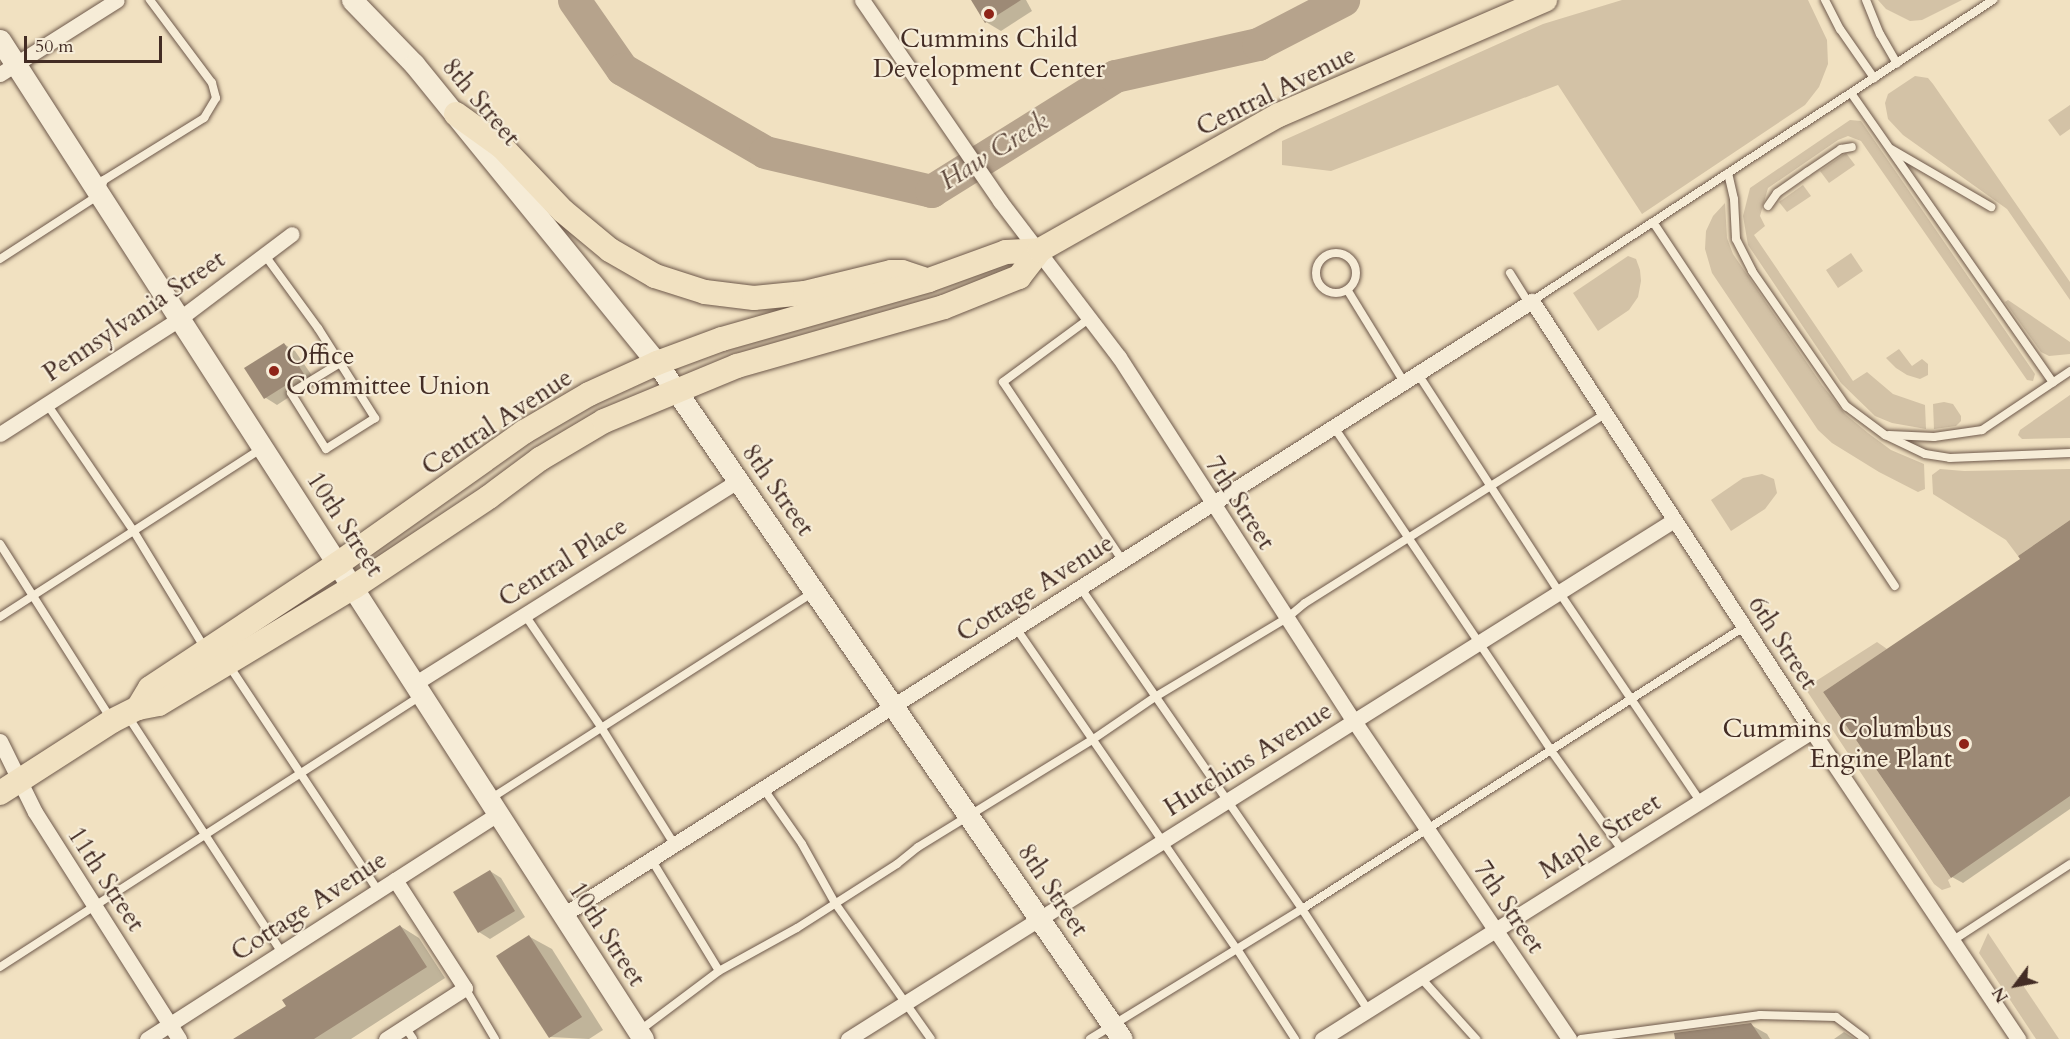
<!DOCTYPE html>
<html>
<head>
<meta charset="utf-8">
<style>
  body { margin:0 }
  #map { position:relative; width:2070px; height:1039px; overflow:hidden; background:#f1e1c1; font-family:Cardo,serif }
  div>[style] { position:absolute }
  [style*='--x'] { left:calc(var(--x)*1px); top:calc(var(--y)*1px); width:calc(var(--w)*1px); rotate:calc(var(--a)*1deg) }
  .green>* { inset:0; background:#d3c2a6 }
  .shadow>* { inset:0; background:#0003 }
  .river>* { height:33px; margin:-16.5px; padding:0 16.5px; transform-origin:16.5px; border-radius:16.5px; background:#b6a38c }
  .building>* { inset:0; background:#9d8a76 }
  .roads { filter:drop-shadow(0 0 2px #6e594b) drop-shadow(0 0 2px #6e594b) }
  .lane>* { height:8px; margin:-4px; padding:0 4px; transform-origin:4px; border-radius:4px; background:#f6ecd7 }
  .lane>.ring { margin:-4px; padding:0; box-sizing:content-box; background:none; border:8px solid #f6ecd7; border-radius:50% }
  .street>* { height:15px; margin:-7.5px; padding:0 7.5px; transform-origin:7.5px; border-radius:7.5px; background:#f6ecd7 }
  .secondary>* { height:21px; margin:-10.5px; padding:0 10.5px; transform-origin:10.5px; border-radius:10.5px; background:#f6ecd7 }
  .primary>* { height:24px; margin:-12px; padding:0 12px; transform-origin:12px; border-radius:12px; background:#f1e1c1 }
  .dots>* { width:16px; height:16px; translate:-50% -50%; box-sizing:border-box; border:3px solid #f6ecd7; border-radius:50% }
  span { translate:-50% -50%; white-space:nowrap; text-align:center; line-height:1.15; -webkit-text-stroke:4.5px #f6ecd7; paint-order:stroke }
  .poi-label { font-size:26px; color:#432c24 }
  .left { translate:0 -50%; text-align:left }
  .right { translate:-100% -50%; text-align:right }
  .street-label { font-size:26px; color:#432c24 }
  .water-label { font-size:27px; color:#604a3e; font-style:italic }
  .north { position:absolute; left:1986px; top:955px; width:60px; height:60px; -webkit-text-stroke:4px #f6ecd7; paint-order:stroke; rotate:238deg; font-size:16px; font-weight:700; line-height:24px; text-align:center; color:#432c24 }
  .north::after { content:''; display:block; margin:auto; width:21px; height:27px; background:#432c24; clip-path:polygon(50% 0,100% 100%,50% 72%,0 100%) }
  .scale { position:absolute; left:24px; top:36px; width:138px; height:27px; box-sizing:border-box; border:3px solid #432c24; border-top:0; padding-left:8px; font-size:18px; line-height:21px; white-space:nowrap; color:#432c24; -webkit-text-stroke:4px #f6ecd7; paint-order:stroke }
</style>
</head>
<body>
<div id="map">
  <div class="green">
    <div style="clip-path:polygon(1622px 0,1808px 0,1827px 40px,1828px 64px,1819px 87px,1805px 105px,1642px 214px,1558px 85px,1331px 171px,1282px 165px,1282px 141px,1543px 24px)"></div>
    <div style="clip-path:polygon(1878px 0,1962px 0,1922px 20px,1910px 21px,1886px 9px)"></div>
    <div style="clip-path:polygon(1915px 76px,1928px 78px,1933px 84px,2070px 282px,2070px 300px,2007px 209px,1903px 135px,1888px 119px,1885px 103px,1888px 94px)"></div>
    <div style="clip-path:polygon(2070px 105px,2070px 129px,2060px 136px,2048px 120px)"></div>
    <div style="clip-path:polygon(1850px 120px,1861px 121px,2035px 374px,2033px 381px,2027px 380px,1861px 141px,1848px 136px,1838px 140px,1768px 188px,1760px 216px,1765px 226px,1754px 235px,1853px 381px,1867px 372px,1893px 394px,1925px 405px,1926px 429px,1892px 423px,1875px 416px,1841px 383px,1748px 245px,1743px 216px,1750px 188px)"></div>
    <div style="clip-path:polygon(1846px 153px,1855px 165px,1829px 183px,1820px 171px)"></div>
    <div style="clip-path:polygon(1803px 185px,1811px 196px,1787px 212px,1779px 202px)"></div>
    <div style="clip-path:polygon(1725px 203px,1727px 238px,1733px 254px,1822px 385px,1845px 414px,1868px 433px,1891px 450px,1924px 464px,1925px 489px,1918px 492px,1879px 472px,1832px 443px,1818px 430px,1712px 273px,1705px 249px,1706px 231px,1713px 216px)"></div>
    <div style="clip-path:polygon(1851px 253px,1863px 271px,1838px 288px,1826px 270px)"></div>
    <div style="clip-path:polygon(1628px 256px,1636px 259px,1640px 270px,1641px 281px,1638px 297px,1629px 310px,1598px 331px,1573px 293px)"></div>
    <div style="clip-path:polygon(2008px 300px,2070px 342px,2070px 354px,2049px 356px,2041px 352px,2005px 302px)"></div>
    <div style="clip-path:polygon(1899px 349px,1912px 366px,1922px 359px,1928px 364px,1928px 375px,1920px 379px,1907px 375px,1896px 368px,1886px 358px)"></div>
    <div style="clip-path:polygon(2070px 395px,2070px 438px,2022px 439px,2018px 435px,2020px 430px)"></div>
    <div style="clip-path:polygon(1944px 402px,1953px 404px,1961px 416px,1961px 421px,1956px 426px,1934px 429px,1933px 404px)"></div>
    <div style="clip-path:polygon(1940px 469px,1964px 471px,2070px 469px,2070px 520px,2018px 556px,2006px 540px,1933px 494px,1932px 475px)"></div>
    <div style="clip-path:polygon(1762px 474px,1774px 479px,1777px 493px,1765px 509px,1731px 531px,1711px 500px,1743px 478px)"></div>
    <div style="clip-path:polygon(1877px 642px,1887px 649px,1823px 692px,1951px 878px,1948px 880px,1951px 887px,1942px 890px,1934px 884px,1805px 688px)"></div>
    <div style="clip-path:polygon(1988px 933px,2059px 1039px,2036px 1039px,1979px 953px)"></div>
  </div>
  <div class="shadow">
    <div style="clip-path:polygon(972px 0,1026px 0,1032px 11px,1001px 31px,986px 22px)"></div>
    <div style="clip-path:polygon(284px 344px,295px 351px,315px 380px,277px 405px,266px 398px,246px 369px)"></div>
    <div style="clip-path:polygon(2070px 521px,2070px 809px,1963px 883px,1952px 877px,2022px 560px)"></div>
    <div style="clip-path:polygon(490px 871px,501px 878px,525px 917px,490px 939px,479px 932px)"></div>
    <div style="clip-path:polygon(400px 926px,419px 938px,445px 978px,351px 1039px,236px 1039px,288px 1006px)"></div>
    <div style="clip-path:polygon(530px 937px,552px 949px,603px 1030px,589px 1039px,550px 1037px)"></div>
    <div style="clip-path:polygon(1751px 1025px,1767px 1034px,1770px 1039px,1698px 1039px)"></div>
    <div style="clip-path:polygon(1844px 1032px,1855px 1039px,1834px 1039px)"></div>
  </div>
  <div class="river">
    <div style="--x:574;--y:0;--w:84;--a:55.2"></div>
    <div style="--x:622;--y:69;--w:165;--a:30.1"></div>
    <div style="--x:765;--y:152;--w:171;--a:13.2"></div>
    <div style="--x:931;--y:191;--w:217;--a:-32"></div>
    <div style="--x:1115;--y:76;--w:147;--a:-12.6"></div>
    <div style="--x:1258;--y:44;--w:96;--a:-27.4"></div>
  </div>
  <div class="building">
    <div style="clip-path:polygon(971px 0,1021px 0,985px 23px)"></div>
    <div style="clip-path:polygon(284px 343px,304px 374px,264px 399px,244px 368px)"></div>
    <div style="clip-path:polygon(2070px 520px,2070px 796px,1951px 878px,1823px 692px,2020px 559px,2018px 556px)"></div>
    <div style="clip-path:polygon(490px 870px,515px 911px,478px 933px,453px 892px)"></div>
    <div style="clip-path:polygon(400px 925px,427px 967px,314px 1039px,233px 1039px,286px 1006px,282px 1000px)"></div>
    <div style="clip-path:polygon(529px 935px,582px 1017px,549px 1038px,496px 956px)"></div>
    <div style="clip-path:polygon(1751px 1023px,1762px 1039px,1675px 1039px,1674px 1033px)"></div>
  </div>
  <div class="roads">
    <div class="lane">
      <div style="--x:1825;--y:0;--w:33;--a:63"></div>
      <div style="--x:1840;--y:29;--w:60;--a:55.2"></div>
      <div style="--x:1866;--y:0;--w:37;--a:68"></div>
      <div style="--x:1880;--y:34;--w:34;--a:60"></div>
      <div style="--x:1851;--y:93;--w:353;--a:55.1"></div>
      <div style="--x:1891;--y:149;--w:116;--a:30.1"></div>
      <div style="--x:1728;--y:173;--w:27;--a:77"></div>
      <div style="--x:1734;--y:199;--w:40;--a:87.1"></div>
      <div style="--x:1736;--y:239;--w:36;--a:63"></div>
      <div style="--x:1752;--y:271;--w:165;--a:55.2"></div>
      <div style="--x:1846;--y:406;--w:49;--a:36.6"></div>
      <div style="--x:1885;--y:435;--w:44;--a:25.4"></div>
      <div style="--x:1925;--y:454;--w:25;--a:9"></div>
      <div style="--x:1950;--y:458;--w:120;--a:-2.4"></div>
      <div style="--x:1768;--y:206;--w:16;--a:-55"></div>
      <div style="--x:1777;--y:193;--w:37;--a:-35"></div>
      <div style="--x:1807;--y:172;--w:41;--a:-34.1"></div>
      <div style="--x:1841;--y:149;--w:11;--a:-10"></div>
      <div style="--x:1653;--y:222;--w:437;--a:56.4"></div>
      <div class="ring" style="left:1316px;top:253px;width:32px;height:32px"></div>
      <div style="--x:264;--y:254;--w:92;--a:53.9"></div>
      <div style="--x:318;--y:328;--w:107;--a:57.7"></div>
      <div style="--x:375;--y:418;--w:58;--a:147.7"></div>
      <div style="--x:326;--y:449;--w:66;--a:-122"></div>
      <div style="--x:291;--y:393;--w:57;--a:-31.5"></div>
      <div style="--x:0;--y:259;--w:118;--a:-32.9"></div>
      <div style="--x:99;--y:195;--w:16;--a:-72"></div>
      <div style="--x:104;--y:180;--w:118;--a:-31.8"></div>
      <div style="--x:204;--y:118;--w:23;--a:-59"></div>
      <div style="--x:216;--y:98;--w:16;--a:-105"></div>
      <div style="--x:212;--y:83;--w:104;--a:-126.8"></div>
      <div style="--x:1510;--y:273;--w:36;--a:58"></div>
      <div style="--x:1348;--y:291;--w:107;--a:58.4"></div>
      <div style="--x:1532;--y:301;--w:551;--a:-33.14"></div>
      <div style="--x:1090;--y:318;--w:108;--a:143.7"></div>
      <div style="--x:1003;--y:382;--w:216;--a:56.2"></div>
      <div style="--x:1418;--y:374;--w:260;--a:57.1"></div>
      <div style="--x:1559;--y:592;--w:252;--a:56"></div>
      <div style="--x:47;--y:404;--w:153;--a:55.7"></div>
      <div style="--x:133;--y:530;--w:137;--a:58.7"></div>
      <div style="--x:1334;--y:427;--w:388;--a:56.1"></div>
      <div style="--x:1550;--y:749;--w:124;--a:54.5"></div>
      <div style="--x:1889;--y:435;--w:45;--a:2.5"></div>
      <div style="--x:1934;--y:437;--w:49;--a:-8.3"></div>
      <div style="--x:1982;--y:430;--w:106;--a:-33.8"></div>
      <div style="--x:0;--y:544;--w:205;--a:57.6"></div>
      <div style="--x:1080;--y:587;--w:391;--a:55.4"></div>
      <div style="--x:1302;--y:909;--w:121;--a:56.8"></div>
      <div style="--x:525;--y:615;--w:135;--a:55.8"></div>
      <div style="--x:601;--y:727;--w:138;--a:58"></div>
      <div style="--x:0;--y:617;--w:310;--a:-32.8"></div>
      <div style="--x:1016;--y:628;--w:390;--a:55.5"></div>
      <div style="--x:1237;--y:949;--w:107;--a:57.2"></div>
      <div style="--x:228;--y:664;--w:272;--a:56.5"></div>
      <div style="--x:129;--y:718;--w:280;--a:56.9"></div>
      <div style="--x:763;--y:788;--w:68;--a:55.1"></div>
      <div style="--x:802;--y:844;--w:68;--a:60.8"></div>
      <div style="--x:835;--y:903;--w:166;--a:54.8"></div>
      <div style="--x:490;--y:799;--w:384;--a:-32.6"></div>
      <div style="--x:651;--y:859;--w:131;--a:58.7"></div>
      <div style="--x:1952;--y:941;--w:141;--a:-33.1"></div>
      <div style="--x:0;--y:967;--w:500;--a:-32.8"></div>
      <div style="--x:1420;--y:977;--w:84;--a:47.9"></div>
      <div style="--x:465;--y:988;--w:59;--a:59.5"></div>
      <div style="--x:405;--y:1027;--w:14;--a:56"></div>
      <div style="--x:639;--y:1031;--w:100;--a:-36.9"></div>
      <div style="--x:719;--y:971;--w:89;--a:-28.9"></div>
      <div style="--x:797;--y:928;--w:119;--a:-32.6"></div>
      <div style="--x:897;--y:864;--w:27;--a:-39"></div>
      <div style="--x:918;--y:847;--w:204;--a:-31.6"></div>
      <div style="--x:1092;--y:740;--w:76;--a:-34.3"></div>
      <div style="--x:1155;--y:697;--w:154;--a:-30.9"></div>
      <div style="--x:1287;--y:618;--w:23;--a:-40"></div>
      <div style="--x:1305;--y:603;--w:355;--a:-32.2"></div>
      <div style="--x:1090;--y:1039;--w:249;--a:-31.5"></div>
      <div style="--x:1302;--y:909;--w:524;--a:-32.54"></div>
      <div style="--x:1581;--y:1039;--w:181;--a:-7.6"></div>
      <div style="--x:1760;--y:1015;--w:76;--a:1.5"></div>
      <div style="--x:1836;--y:1017;--w:36;--a:37"></div>
    </div>
    <div class="street">
      <div style="--x:862;--y:0;--w:244;--a:55.5"></div>
      <div style="--x:1000;--y:201;--w:196;--a:52.7"></div>
      <div style="--x:1119;--y:357;--w:433;--a:57.2"></div>
      <div style="--x:1354;--y:721;--w:384;--a:55.9"></div>
      <div style="--x:0;--y:74;--w:138;--a:-32.3"></div>
      <div style="--x:0;--y:434;--w:213;--a:-32.7"></div>
      <div style="--x:179;--y:319;--w:141;--a:-37"></div>
      <div style="--x:414;--y:684;--w:382;--a:-32.1"></div>
      <div style="--x:0;--y:741;--w:79;--a:63.8"></div>
      <div style="--x:35;--y:812;--w:269;--a:57.6"></div>
      <div style="--x:563;--y:915;--w:1147;--a:-32.36"></div>
      <div style="--x:1532;--y:301;--w:513;--a:56.93"></div>
      <div style="--x:1812;--y:731;--w:371;--a:56.2"></div>
      <div style="--x:147;--y:1039;--w:417;--a:-32.7"></div>
      <div style="--x:386;--y:1039;--w:94;--a:-32.8"></div>
      <div style="--x:465;--y:988;--w:129;--a:-122.9"></div>
      <div style="--x:848;--y:1039;--w:976;--a:-32.14"></div>
      <div style="--x:1322;--y:1039;--w:579;--a:-32.15"></div>
    </div>
    <div class="secondary">
      <div style="--x:352;--y:0;--w:89;--a:45.9"></div>
      <div style="--x:414;--y:64;--w:385;--a:50.9"></div>
      <div style="--x:657;--y:363;--w:820;--a:55.48"></div>
      <div style="--x:0;--y:40;--w:1188;--a:57.23"></div>
    </div>
    <div class="primary">
      <div style="--x:456;--y:114;--w:57;--a:35.7"></div>
      <div style="--x:502;--y:147;--w:88;--a:46.4"></div>
      <div style="--x:563;--y:211;--w:61;--a:39.7"></div>
      <div style="--x:610;--y:250;--w:52;--a:30"></div>
      <div style="--x:655;--y:276;--w:52;--a:17.7"></div>
      <div style="--x:705;--y:292;--w:49;--a:7"></div>
      <div style="--x:754;--y:298;--w:51;--a:-5.6"></div>
      <div style="--x:805;--y:293;--w:89;--a:-13.7"></div>
      <div style="--x:891;--y:272;--w:11;--a:0"></div>
      <div style="--x:902;--y:272;--w:22;--a:18"></div>
      <div style="--x:138;--y:708;--w:23;--a:-59"></div>
      <div style="--x:150;--y:688;--w:227;--a:-33.5"></div>
      <div style="--x:339;--y:563;--w:227;--a:-35.3"></div>
      <div style="--x:524;--y:432;--w:75;--a:-30.3"></div>
      <div style="--x:589;--y:394;--w:75;--a:-24.5"></div>
      <div style="--x:657;--y:363;--w:69;--a:-20.3"></div>
      <div style="--x:722;--y:339;--w:215;--a:-15.9"></div>
      <div style="--x:929;--y:280;--w:82;--a:-20"></div>
      <div style="--x:1006;--y:252;--w:34;--a:-3"></div>
      <div style="--x:0;--y:793;--w:133;--a:-32.7"></div>
      <div style="--x:112;--y:721;--w:29;--a:-27"></div>
      <div style="--x:138;--y:708;--w:21;--a:-11"></div>
      <div style="--x:159;--y:704;--w:227;--a:-31"></div>
      <div style="--x:354;--y:587;--w:162;--a:-33.7"></div>
      <div style="--x:489;--y:497;--w:64;--a:-36.7"></div>
      <div style="--x:540;--y:459;--w:74;--a:-30.7"></div>
      <div style="--x:604;--y:421;--w:144;--a:-22.5"></div>
      <div style="--x:737;--y:366;--w:215;--a:-15.9"></div>
      <div style="--x:944;--y:307;--w:81;--a:-21.8"></div>
      <div style="--x:1019;--y:277;--w:34;--a:-52"></div>
      <div style="--x:1040;--y:250;--w:274;--a:-29.5"></div>
      <div style="--x:1279;--y:115;--w:290;--a:-23.4"></div>
    </div>
  </div>
  <div class="dots">
    <div style="left:989px;top:14px;background:#8f2418"></div>
    <div style="left:274px;top:371px;background:#8f2418"></div>
    <div style="left:1964px;top:744px;background:#8f2418"></div>
  </div>
  <div class="poi-label">
    <span style="left:989px;top:54px">Cummins Child<br>Development Center</span>
    <span class="left" style="left:286px;top:371px">Office<br>Committee Union</span>
    <span class="right" style="left:1952px;top:744px">Cummins Columbus<br>Engine Plant</span>
  </div>
  <div class="street-label">
    <span style="left:1276px;top:91px;rotate:-26deg">Central Avenue</span>
    <span style="left:481px;top:102px;rotate:50deg">8th Street</span>
    <span style="left:134px;top:316px;rotate:-34deg">Pennsylvania Street</span>
    <span style="left:497px;top:422px;rotate:-33deg">Central Avenue</span>
    <span style="left:778px;top:490px;rotate:55deg">8th Street</span>
    <span style="left:1240px;top:503px;rotate:57deg">7th Street</span>
    <span style="left:345px;top:524px;rotate:57deg">10th Street</span>
    <span style="left:563px;top:562px;rotate:-32deg">Central Place</span>
    <span style="left:1035px;top:588px;rotate:-32deg">Cottage Avenue</span>
    <span style="left:1783px;top:643px;rotate:57deg">6th Street</span>
    <span style="left:1248px;top:759px;rotate:-32deg">Hutchins Avenue</span>
    <span style="left:1600px;top:836px;rotate:-32deg">Maple Street</span>
    <span style="left:106px;top:879px;rotate:57deg">11th Street</span>
    <span style="left:1053px;top:890px;rotate:56deg">8th Street</span>
    <span style="left:309px;top:906px;rotate:-33deg">Cottage Avenue</span>
    <span style="left:1509px;top:907px;rotate:56deg">7th Street</span>
    <span style="left:607px;top:934px;rotate:57deg">10th Street</span>
  </div>
  <div class="water-label">
    <span style="left:994px;top:151px;rotate:-32deg">Haw Creek</span>
  </div>
  <div class="north">N</div>
  <div class="scale">50 m</div>
</div>
</body>
</html>
